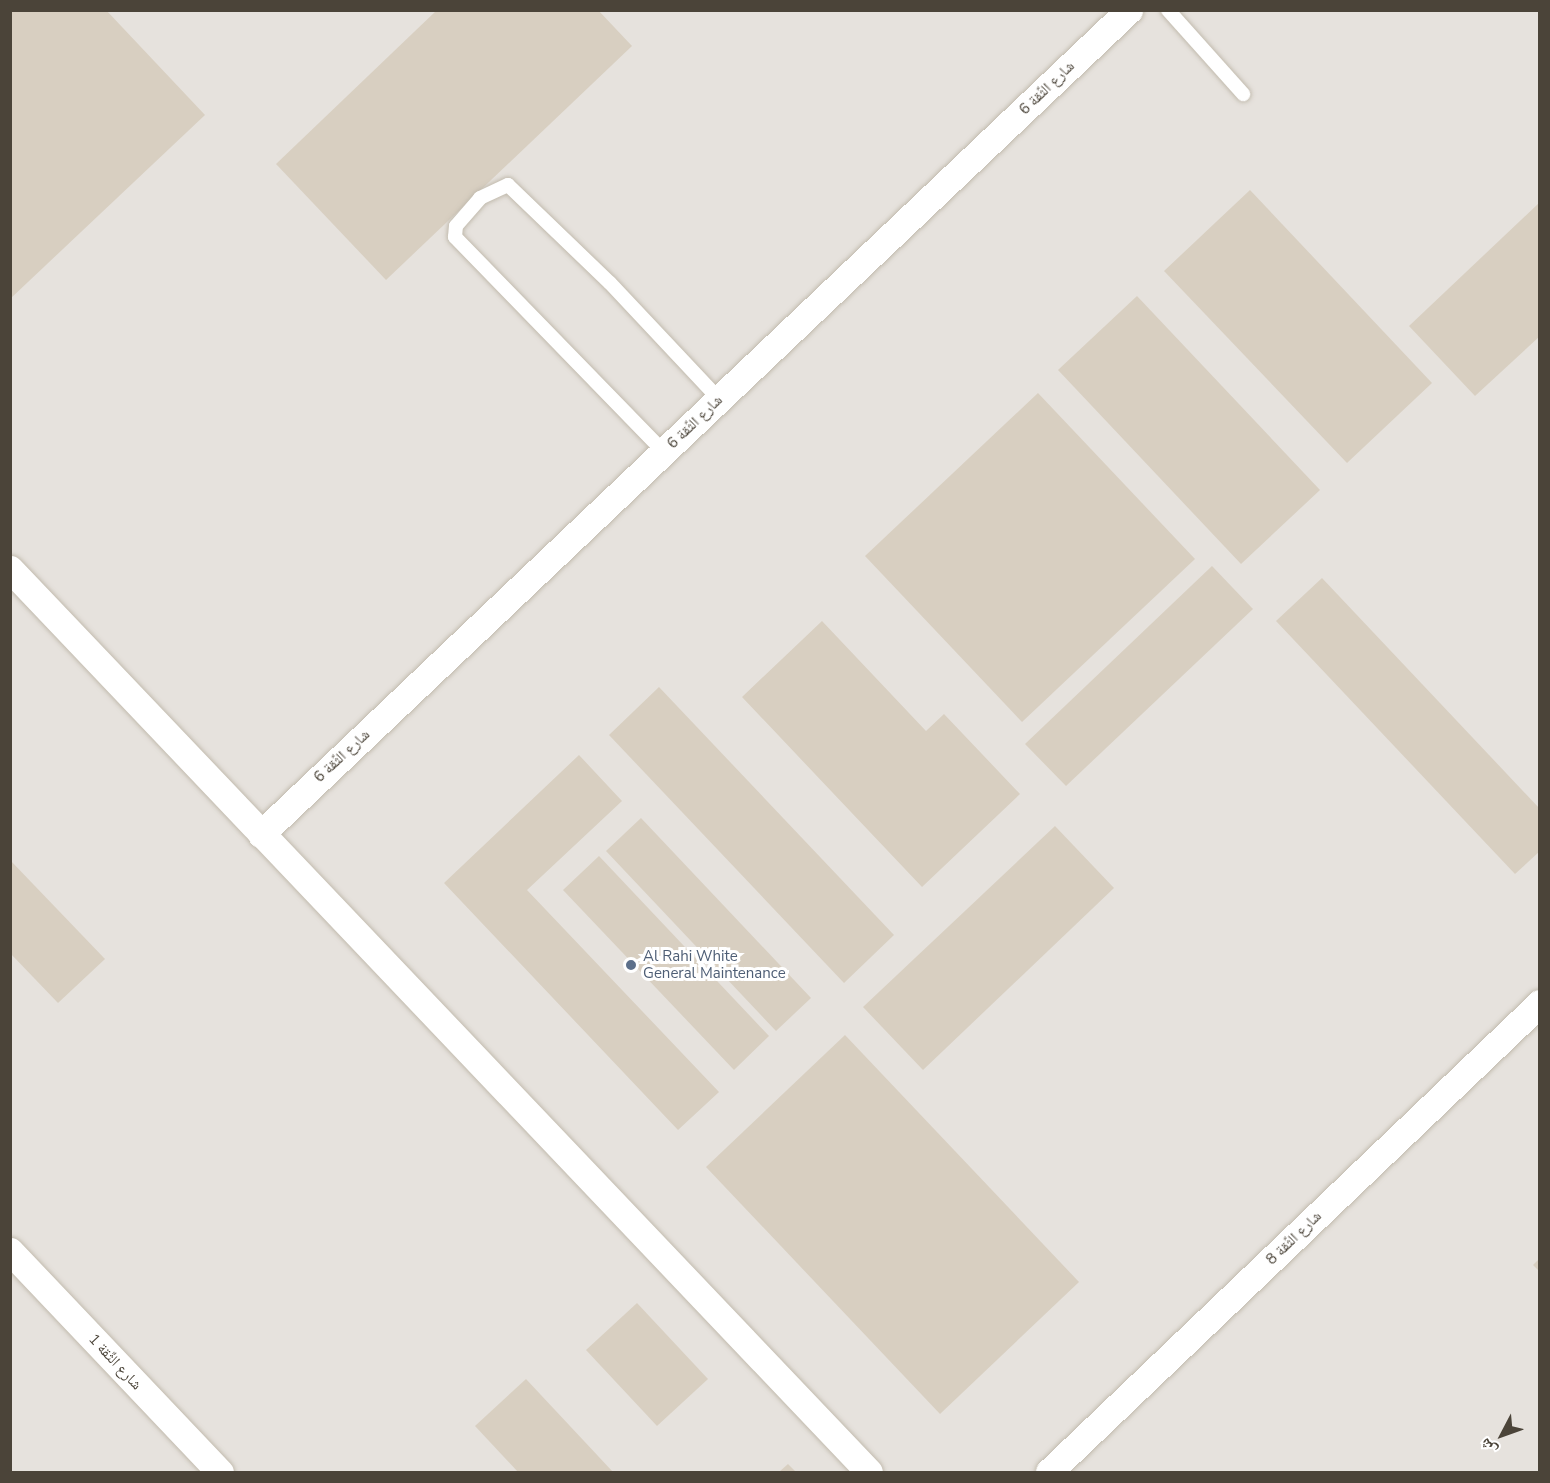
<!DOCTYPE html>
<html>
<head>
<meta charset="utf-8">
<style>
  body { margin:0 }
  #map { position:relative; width:1550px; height:1483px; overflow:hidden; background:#f6f3ec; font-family:"Nunito Sans","Noto Naskh Arabic",sans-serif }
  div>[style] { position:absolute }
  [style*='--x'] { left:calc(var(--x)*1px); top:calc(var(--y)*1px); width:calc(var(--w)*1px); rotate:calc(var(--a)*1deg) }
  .industrial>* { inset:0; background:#e6e2dd }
  .building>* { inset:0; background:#d8cfc1 }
  .roads { filter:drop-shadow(0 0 2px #c2bbae) drop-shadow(0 0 2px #c2bbae) }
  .lane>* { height:14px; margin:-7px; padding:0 7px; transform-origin:7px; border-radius:7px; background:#fff }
  .street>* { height:27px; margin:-13.5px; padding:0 13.5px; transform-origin:13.5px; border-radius:13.5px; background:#fff }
  .dots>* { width:16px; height:16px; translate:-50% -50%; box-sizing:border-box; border:3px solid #fff; border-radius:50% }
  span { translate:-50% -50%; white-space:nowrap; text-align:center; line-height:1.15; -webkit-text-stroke:6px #fff; paint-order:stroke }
  .street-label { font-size:15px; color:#4b4439 }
  .service-label { font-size:15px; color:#4e5e75 }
  .left { translate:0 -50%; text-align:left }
  .frame { position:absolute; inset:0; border:12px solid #4b4439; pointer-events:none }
  .north { position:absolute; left:1472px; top:1405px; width:60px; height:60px; -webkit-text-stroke:4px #fff; paint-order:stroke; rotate:229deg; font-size:16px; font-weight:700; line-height:24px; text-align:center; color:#4b4439 }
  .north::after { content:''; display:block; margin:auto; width:21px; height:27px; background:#4b4439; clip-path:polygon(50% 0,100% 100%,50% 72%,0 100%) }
</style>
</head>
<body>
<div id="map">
  <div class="industrial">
    <div style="clip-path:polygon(10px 11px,1539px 11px,1539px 1472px,11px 1472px)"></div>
  </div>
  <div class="building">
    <div style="clip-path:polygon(10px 10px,106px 10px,205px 115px,10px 299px)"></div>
    <div style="clip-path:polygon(437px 10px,598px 10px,632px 46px,386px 280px,276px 164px)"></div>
    <div style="clip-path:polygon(1250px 190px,1432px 383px,1347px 463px,1164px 271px)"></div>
    <div style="clip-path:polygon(1540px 202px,1540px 336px,1475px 396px,1409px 326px)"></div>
    <div style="clip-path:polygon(1137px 296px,1320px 490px,1241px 564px,1058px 370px)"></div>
    <div style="clip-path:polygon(1038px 393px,1195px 559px,1022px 722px,865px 556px)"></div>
    <div style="clip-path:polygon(1212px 566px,1253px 609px,1066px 786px,1025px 744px)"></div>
    <div style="clip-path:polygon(1322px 578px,1540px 809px,1540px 851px,1515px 874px,1276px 621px)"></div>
    <div style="clip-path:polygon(822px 621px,926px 731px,944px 714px,1020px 794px,922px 887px,742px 697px)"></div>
    <div style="clip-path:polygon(659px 687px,894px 935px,844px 983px,609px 735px)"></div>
    <div style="clip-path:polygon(579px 755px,622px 801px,527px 890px,719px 1092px,678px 1130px,444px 883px)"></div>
    <div style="clip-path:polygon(641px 818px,811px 998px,776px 1031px,606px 851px)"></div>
    <div style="clip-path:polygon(1055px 826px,1114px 888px,923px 1070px,863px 1007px)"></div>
    <div style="clip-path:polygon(599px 856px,769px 1036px,734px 1070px,563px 890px)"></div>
    <div style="clip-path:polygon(10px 860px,105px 959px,58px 1003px,10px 953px)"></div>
    <div style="clip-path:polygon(845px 1035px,1079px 1282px,940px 1414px,706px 1167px)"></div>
    <div style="clip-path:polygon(1540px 1258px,1540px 1272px,1533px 1265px)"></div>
    <div style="clip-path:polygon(637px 1303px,708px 1379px,657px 1426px,586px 1350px)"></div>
    <div style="clip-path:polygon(526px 1379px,613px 1472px,518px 1472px,475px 1426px)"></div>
    <div style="clip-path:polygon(788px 1464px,796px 1472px,779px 1472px)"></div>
  </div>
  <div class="roads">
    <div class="lane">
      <div style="--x:1168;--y:10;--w:113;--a:48.2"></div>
      <div style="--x:664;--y:452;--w:300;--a:-134.2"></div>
      <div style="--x:455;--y:237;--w:11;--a:-85"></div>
      <div style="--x:456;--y:226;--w:37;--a:-49"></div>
      <div style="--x:480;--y:198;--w:31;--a:-25"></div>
      <div style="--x:508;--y:185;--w:141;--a:43.9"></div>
      <div style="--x:610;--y:283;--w:159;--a:46.8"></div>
    </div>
    <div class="street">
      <div style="--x:10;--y:569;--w:1246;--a:46.43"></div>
      <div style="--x:261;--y:834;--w:1197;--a:-43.51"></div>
      <div style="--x:10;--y:1251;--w:305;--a:46.5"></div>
      <div style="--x:1049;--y:1472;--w:679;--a:-43.69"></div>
    </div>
  </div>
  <div class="dots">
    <div style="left:631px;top:965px;background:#5c6f8a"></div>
  </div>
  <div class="street-label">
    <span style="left:1047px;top:88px;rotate:-44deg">شارع الثِّقة 6</span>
    <span style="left:695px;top:422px;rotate:-44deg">شارع الثِّقة 6</span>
    <span style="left:342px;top:756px;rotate:-43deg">شارع الثِّقة 6</span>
    <span style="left:1294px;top:1238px;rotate:-44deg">شارع الثِّقة 8</span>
    <span style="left:115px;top:1362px;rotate:47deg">شارع الثِّقة 1</span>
  </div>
  <div class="service-label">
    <span class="left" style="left:643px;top:965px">Al Rahi White<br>General Maintenance</span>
  </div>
  <div class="frame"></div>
  <div class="north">ش</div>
</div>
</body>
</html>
